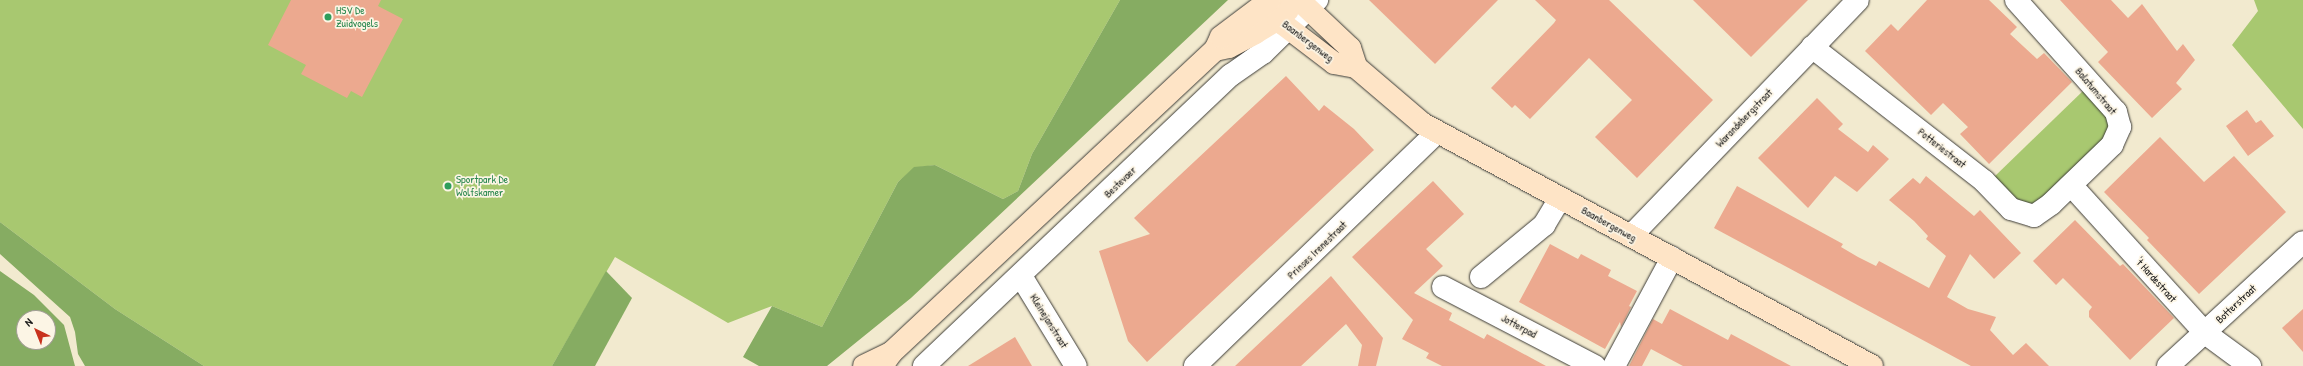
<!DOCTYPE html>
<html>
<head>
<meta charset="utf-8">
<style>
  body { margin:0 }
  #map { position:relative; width:2303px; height:366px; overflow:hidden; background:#f2eacf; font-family:"Patrick Hand",sans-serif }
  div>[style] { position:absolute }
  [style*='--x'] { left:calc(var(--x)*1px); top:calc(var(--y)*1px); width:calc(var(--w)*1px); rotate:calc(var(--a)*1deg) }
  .green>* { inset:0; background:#a8c870 }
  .forest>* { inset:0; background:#86ac62 }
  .building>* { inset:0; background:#eca98f }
  .roads { filter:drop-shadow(0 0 1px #3c3b37) drop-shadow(0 0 1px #3c3b37) }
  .street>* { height:22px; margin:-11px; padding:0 11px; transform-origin:11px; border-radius:11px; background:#fff }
  .secondary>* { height:22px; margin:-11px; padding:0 11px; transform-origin:11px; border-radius:11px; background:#fee4c6 }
  .dots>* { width:11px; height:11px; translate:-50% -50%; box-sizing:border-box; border:2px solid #fcf5e5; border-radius:50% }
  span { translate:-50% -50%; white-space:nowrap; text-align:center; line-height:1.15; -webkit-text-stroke:3.5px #fcf5e5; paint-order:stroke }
  .leisure-label { font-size:11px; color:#27864d }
  .left { translate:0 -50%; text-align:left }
  .street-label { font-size:11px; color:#1c1c1c }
  .north { position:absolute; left:16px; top:310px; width:40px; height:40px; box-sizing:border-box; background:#fcf5e5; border:1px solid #a29e95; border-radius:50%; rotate:317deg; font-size:11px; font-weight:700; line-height:16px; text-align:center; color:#1c1c1c }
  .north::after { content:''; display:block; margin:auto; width:14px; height:18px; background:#c8321e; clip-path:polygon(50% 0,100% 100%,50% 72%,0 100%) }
</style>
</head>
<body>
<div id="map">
  <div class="green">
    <div style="clip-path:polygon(0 0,1120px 0,1032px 154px,1018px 191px,1003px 199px,935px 165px,914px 168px,898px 182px,822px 327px,772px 306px,728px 323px,615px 257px,552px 366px,204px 366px,115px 309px,0 222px)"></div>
    <div style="clip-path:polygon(2254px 0,2303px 0,2303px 129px,2232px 45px,2258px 11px)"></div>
    <div style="clip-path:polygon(2085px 89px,2110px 116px,2114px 128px,2043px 204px,2018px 205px,1993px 178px)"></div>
  </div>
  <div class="forest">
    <div style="clip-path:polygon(1120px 0,1228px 0,911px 298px,827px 366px,759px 366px,743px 357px,772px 306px,822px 327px,898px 182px,914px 167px,935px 165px,1003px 199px,1018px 191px,1032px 154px)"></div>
    <div style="clip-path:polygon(0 222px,115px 309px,204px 366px,85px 366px,78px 354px,75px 332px,70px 317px,0 254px)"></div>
    <div style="clip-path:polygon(evenodd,0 271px,34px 295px,64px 325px,75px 366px,0 366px,0 271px,24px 318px,48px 318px,48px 342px,24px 342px,24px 318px)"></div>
    <div style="clip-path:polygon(606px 271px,632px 298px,595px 366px,552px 366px)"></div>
  </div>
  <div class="building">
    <div style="clip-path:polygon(291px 0,381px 0,378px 6px,403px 19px,362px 97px,351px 91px,347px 98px,301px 74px,306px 65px,268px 45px)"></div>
    <div style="clip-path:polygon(1369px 0,1498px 0,1435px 64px)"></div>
    <div style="clip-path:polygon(1535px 0,1609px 0,1713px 100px,1637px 178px,1595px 137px,1632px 100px,1589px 58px,1530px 119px,1515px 105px,1512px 108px,1491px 88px,1554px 23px,1556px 20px)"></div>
    <div style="clip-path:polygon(1693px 0,1808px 0,1751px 57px)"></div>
    <div style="clip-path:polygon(1927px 0,1989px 0,2017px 27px,2010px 34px,2037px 59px,2044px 53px,2072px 82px,1989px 164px,1960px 134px,1968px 127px,1943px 103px,1931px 115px,1865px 51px,1891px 24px,1898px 31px)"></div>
    <div style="clip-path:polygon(2060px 0,2111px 0,2128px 18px,2142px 4px,2177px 51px,2183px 44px,2195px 60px,2176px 83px,2182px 89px,2152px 118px,2098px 62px,2108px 52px)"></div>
    <div style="clip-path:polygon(1286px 76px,1319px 111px,1324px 105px,1354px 129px,1374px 150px,1147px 362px,1128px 341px,1099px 251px,1150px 234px,1134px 218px)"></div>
    <div style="clip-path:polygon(1817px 98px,1843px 124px,1838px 129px,1868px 152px,1873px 145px,1889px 159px,1857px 192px,1835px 176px,1808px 208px,1758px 158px)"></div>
    <div style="clip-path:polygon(2247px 110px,2256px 123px,2261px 120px,2274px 136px,2248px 156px,2226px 126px)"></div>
    <div style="clip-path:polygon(2160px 137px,2204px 182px,2234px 156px,2286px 212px,2199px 294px,2147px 240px,2149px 238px,2104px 192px)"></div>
    <div style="clip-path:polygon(1926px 176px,1974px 216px,1980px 210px,2021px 253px,1994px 279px,1970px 254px,1947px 297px,1968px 309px,1996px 317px,1990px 330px,2013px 355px,2026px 343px,2049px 366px,1971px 366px,1714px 228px,1737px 186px,1843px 244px,1841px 247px,1858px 257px,1876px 266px,1879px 261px,1929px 288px,1946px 256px,1926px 239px,1928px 236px,1914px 221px,1889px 200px,1913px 178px,1920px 184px)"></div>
    <div style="clip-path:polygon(1433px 181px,1464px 214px,1426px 249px,1443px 266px,1414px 293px,1452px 313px,1449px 320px,1484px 339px,1487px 334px,1546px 366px,1442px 366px,1426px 358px,1429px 353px,1402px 339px,1413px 320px,1352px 257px)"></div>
    <div style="clip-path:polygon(2075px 220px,2120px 266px,2123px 264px,2174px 318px,2130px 360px,2089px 317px,2089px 311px,2092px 307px,2063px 278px,2056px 285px,2033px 261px)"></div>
    <div style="clip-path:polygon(1550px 244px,1578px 259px,1581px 254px,1611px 270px,1608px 276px,1637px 291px,1629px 306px,1631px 307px,1621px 327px,1620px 322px,1605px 349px,1519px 302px)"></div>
    <div style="clip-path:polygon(1331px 276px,1383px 338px,1376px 366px,1358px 366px,1362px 345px,1346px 324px,1301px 366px,1235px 366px)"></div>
    <div style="clip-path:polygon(1670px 309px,1728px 340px,1731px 334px,1791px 366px,1683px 366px,1651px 349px,1642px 366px,1629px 366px,1653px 319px,1662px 324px)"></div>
    <div style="clip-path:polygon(2303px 309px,2303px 352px,2282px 328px)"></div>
    <div style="clip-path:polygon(1015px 337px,1032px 366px,968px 366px)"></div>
  </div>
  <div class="roads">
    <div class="street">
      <div style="--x:1812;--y:47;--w:218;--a:37.9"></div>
      <div style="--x:1984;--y:181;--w:39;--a:46"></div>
      <div style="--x:2011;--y:209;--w:24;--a:17"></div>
      <div style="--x:2034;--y:216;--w:21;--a:-35"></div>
      <div style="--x:2051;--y:204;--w:85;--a:-44"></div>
      <div style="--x:2112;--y:145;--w:20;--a:-66"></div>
      <div style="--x:2120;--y:127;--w:16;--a:-105"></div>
      <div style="--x:2116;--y:112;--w:150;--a:-131.8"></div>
      <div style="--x:2071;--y:185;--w:200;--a:47.8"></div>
      <div style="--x:2205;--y:333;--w:56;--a:36.3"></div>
      <div style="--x:1631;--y:236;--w:327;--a:-46.1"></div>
      <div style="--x:1021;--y:276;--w:105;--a:58.6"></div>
      <div style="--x:1481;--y:277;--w:82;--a:-39.5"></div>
      <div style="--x:1544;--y:225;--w:31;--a:-59"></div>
      <div style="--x:1443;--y:287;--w:171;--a:27.5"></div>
      <div style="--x:924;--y:366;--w:423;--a:-43.5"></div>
      <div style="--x:1231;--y:75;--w:39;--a:-35"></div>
      <div style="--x:1263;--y:53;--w:76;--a:-44.5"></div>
      <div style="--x:1195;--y:366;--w:337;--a:-44"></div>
      <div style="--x:1614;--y:366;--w:123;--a:-61.8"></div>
      <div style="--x:2168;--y:366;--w:183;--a:-42.6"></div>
    </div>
    <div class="secondary">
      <div style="--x:1274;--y:0;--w:19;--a:78"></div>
      <div style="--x:1278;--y:19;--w:7;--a:45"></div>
      <div style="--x:1283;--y:24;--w:64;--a:37.4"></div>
      <div style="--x:1334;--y:63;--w:22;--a:10"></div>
      <div style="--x:1299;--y:0;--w:70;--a:43.3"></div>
      <div style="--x:1350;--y:48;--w:20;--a:72"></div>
      <div style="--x:1356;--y:67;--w:88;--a:40.4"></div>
      <div style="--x:1423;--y:124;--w:510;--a:28.32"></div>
      <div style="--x:1215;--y:50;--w:14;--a:-12"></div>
      <div style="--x:1229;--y:47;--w:30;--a:-28"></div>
      <div style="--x:1255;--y:33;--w:27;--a:-31"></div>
      <div style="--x:1278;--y:19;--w:13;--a:-42"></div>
      <div style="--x:864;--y:366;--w:30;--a:-26"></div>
      <div style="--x:882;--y:366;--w:16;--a:-55"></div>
      <div style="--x:891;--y:353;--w:444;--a:-43.1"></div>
      <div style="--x:1215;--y:50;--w:14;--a:-65"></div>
      <div style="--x:1221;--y:37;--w:61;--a:-37.1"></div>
    </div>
  </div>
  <div class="dots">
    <div style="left:328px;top:17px;background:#2e9e5b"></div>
    <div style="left:448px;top:186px;background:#2e9e5b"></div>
  </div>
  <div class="leisure-label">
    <span class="left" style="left:336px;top:17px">HSV De<br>Zuidvogels</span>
    <span class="left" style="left:456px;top:186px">Sportpark De<br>Wolfskamer</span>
  </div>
  <div class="street-label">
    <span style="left:1308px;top:41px;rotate:37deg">Baanbergenweg</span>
    <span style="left:2096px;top:91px;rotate:50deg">Balatumstraat</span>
    <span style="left:1744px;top:118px;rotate:-46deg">Warandebergstraat</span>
    <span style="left:1942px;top:148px;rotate:38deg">Potteriestraat</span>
    <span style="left:1120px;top:182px;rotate:-44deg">Bestevaer</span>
    <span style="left:1609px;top:224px;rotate:29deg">Baanbergenweg</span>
    <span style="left:1317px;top:250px;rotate:-44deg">Prinses Irenestraat</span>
    <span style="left:2156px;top:280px;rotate:48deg">'t Hardestraat</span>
    <span style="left:2236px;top:304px;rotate:-43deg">Botterstraat</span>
    <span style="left:1049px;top:321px;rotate:58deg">Kleinejanstraat</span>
    <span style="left:1519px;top:326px;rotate:28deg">Jotterpad</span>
  </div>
  <div class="north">N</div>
</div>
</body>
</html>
